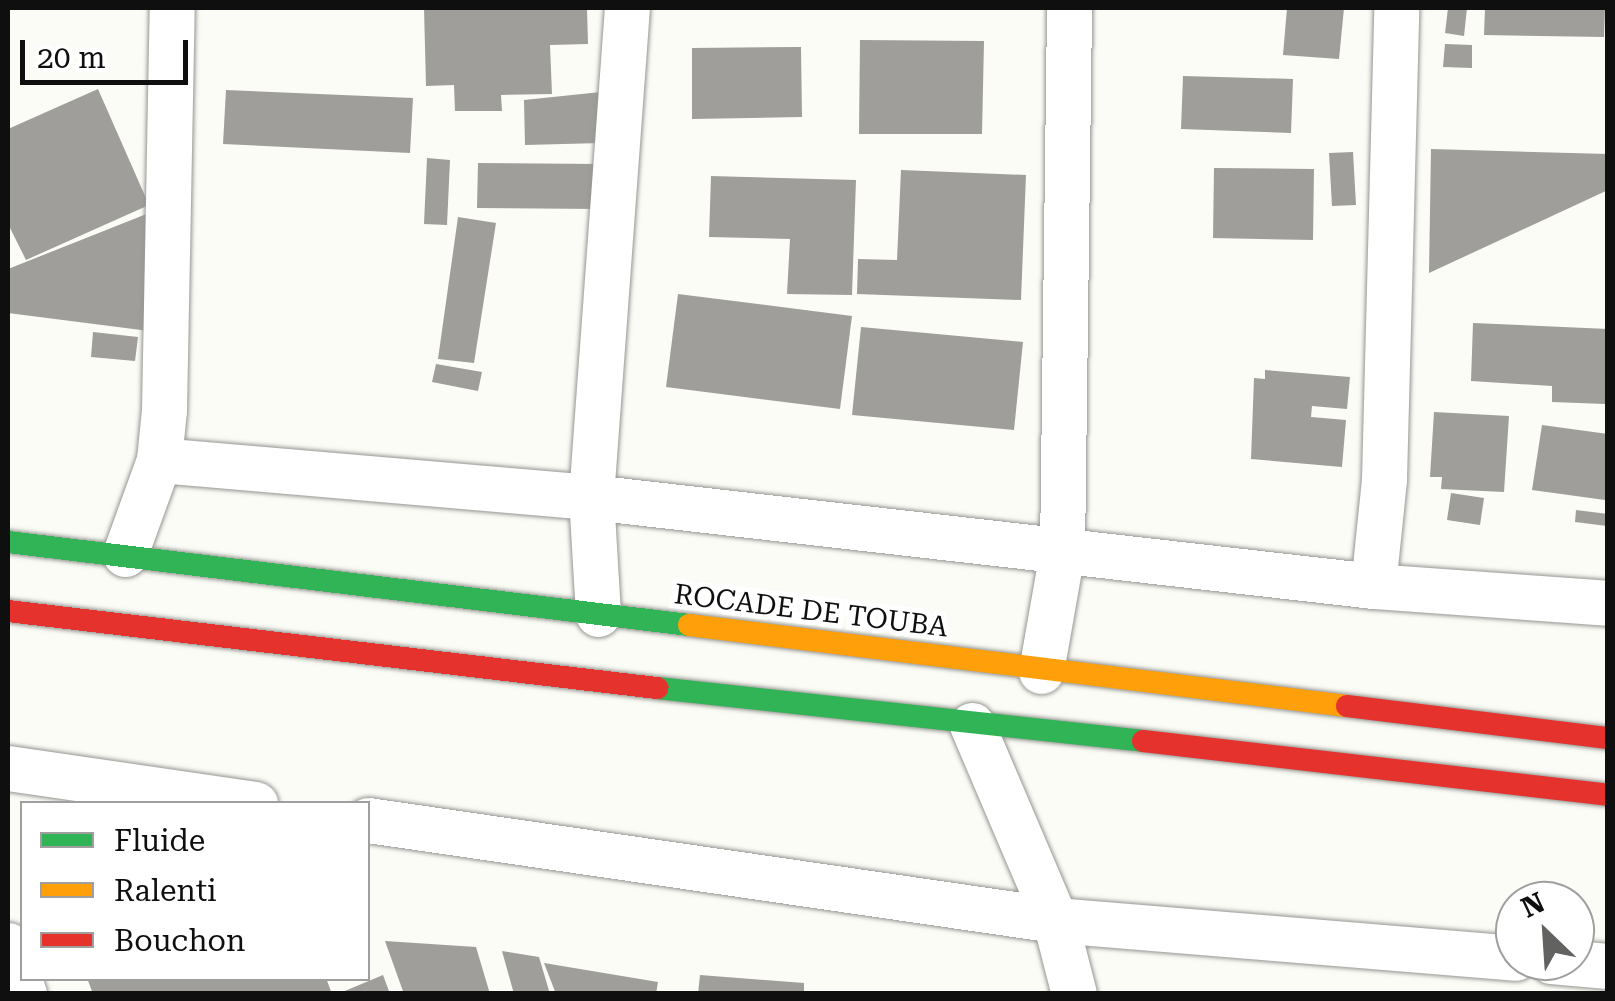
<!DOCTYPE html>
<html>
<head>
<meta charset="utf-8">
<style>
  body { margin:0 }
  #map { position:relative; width:1615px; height:1001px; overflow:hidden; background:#fbfcf5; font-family:"Roboto Serif",serif }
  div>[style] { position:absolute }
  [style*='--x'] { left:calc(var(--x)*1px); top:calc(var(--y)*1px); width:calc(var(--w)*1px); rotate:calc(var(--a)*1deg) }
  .building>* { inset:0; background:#9f9e9a }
  .roads { filter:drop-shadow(0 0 2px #959693) drop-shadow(0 0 2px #959693) }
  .street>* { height:45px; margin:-22.5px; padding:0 22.5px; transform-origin:22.5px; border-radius:22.5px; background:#fefffe }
  .fast>* { height:22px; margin:-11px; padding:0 11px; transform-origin:11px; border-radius:11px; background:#30b455 }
  .slow>* { height:22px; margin:-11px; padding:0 11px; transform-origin:11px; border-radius:11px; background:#ff9f0a }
  .jam>* { height:22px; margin:-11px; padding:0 11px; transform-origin:11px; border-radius:11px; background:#e5322d }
  span { translate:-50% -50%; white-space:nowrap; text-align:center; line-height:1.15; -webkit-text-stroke:10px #fff; paint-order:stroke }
  .street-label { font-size:28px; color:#0f0f0f }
  .frame { position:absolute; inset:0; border:10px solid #0f0f0f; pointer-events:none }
  .legend { position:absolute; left:20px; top:801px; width:350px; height:180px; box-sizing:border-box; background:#fff; border:2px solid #9f9f9f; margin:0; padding:12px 18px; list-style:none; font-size:30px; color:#0f0f0f }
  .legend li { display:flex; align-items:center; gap:20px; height:50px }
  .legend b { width:50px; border:2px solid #9f9f9f }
  .north { position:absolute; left:1495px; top:881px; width:100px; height:100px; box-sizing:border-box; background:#fff; border:2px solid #9f9f9f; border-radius:50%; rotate:335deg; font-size:28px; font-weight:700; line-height:40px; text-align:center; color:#0f0f0f }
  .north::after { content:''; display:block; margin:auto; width:35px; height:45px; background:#626260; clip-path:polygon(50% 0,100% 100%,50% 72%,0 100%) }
  .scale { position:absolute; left:20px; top:40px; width:168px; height:45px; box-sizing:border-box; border:5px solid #0f0f0f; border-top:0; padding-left:12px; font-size:30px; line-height:35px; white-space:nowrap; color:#0f0f0f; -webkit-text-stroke:8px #fff; paint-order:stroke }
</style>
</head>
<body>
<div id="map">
  <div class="building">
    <div style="clip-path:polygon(424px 8px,587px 8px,588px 44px,550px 45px,552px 94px,501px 95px,502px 111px,455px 111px,454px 85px,426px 86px)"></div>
    <div style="clip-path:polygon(1287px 8px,1344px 8px,1339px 59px,1283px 55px)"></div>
    <div style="clip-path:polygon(1448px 8px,1467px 8px,1464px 36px,1445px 33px)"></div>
    <div style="clip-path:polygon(1485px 8px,1605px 8px,1604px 37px,1484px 35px)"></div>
    <div style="clip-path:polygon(860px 40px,984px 41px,982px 134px,859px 134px)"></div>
    <div style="clip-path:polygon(1445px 44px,1472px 45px,1472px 68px,1443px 67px)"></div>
    <div style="clip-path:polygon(801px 47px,802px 117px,692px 119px,692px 48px)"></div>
    <div style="clip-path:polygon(1183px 76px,1293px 79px,1291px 133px,1181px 129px)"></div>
    <div style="clip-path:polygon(98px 89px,149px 205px,26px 260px,8px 224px,8px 129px)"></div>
    <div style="clip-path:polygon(226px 90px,413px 98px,410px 153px,223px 144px)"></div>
    <div style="clip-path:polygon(601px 92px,602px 143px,525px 145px,524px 100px)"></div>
    <div style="clip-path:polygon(1431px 149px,1608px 154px,1608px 190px,1429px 273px)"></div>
    <div style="clip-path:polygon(1353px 152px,1356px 205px,1332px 206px,1329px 153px)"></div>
    <div style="clip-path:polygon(427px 158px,450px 160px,447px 225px,424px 224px)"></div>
    <div style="clip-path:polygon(478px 163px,599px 164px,599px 209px,477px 208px)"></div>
    <div style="clip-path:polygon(1214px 168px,1314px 169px,1313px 240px,1213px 238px)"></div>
    <div style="clip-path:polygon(901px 170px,1026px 175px,1021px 300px,857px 294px,858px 259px,897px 260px)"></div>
    <div style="clip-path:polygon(711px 176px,856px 180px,852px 295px,787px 294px,790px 239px,709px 237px)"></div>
    <div style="clip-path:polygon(149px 213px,149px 331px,8px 313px,8px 269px)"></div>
    <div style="clip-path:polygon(458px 217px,496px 223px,474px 363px,438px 359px)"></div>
    <div style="clip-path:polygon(678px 294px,852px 316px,840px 409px,666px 387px)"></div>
    <div style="clip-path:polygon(1473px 323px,1608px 329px,1605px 404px,1552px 402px,1552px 386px,1471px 381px)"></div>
    <div style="clip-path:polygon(861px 327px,1023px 342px,1014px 430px,852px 415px)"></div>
    <div style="clip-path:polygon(93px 332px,138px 337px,135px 361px,91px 357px)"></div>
    <div style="clip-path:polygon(436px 364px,482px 372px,478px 391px,432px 382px)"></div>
    <div style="clip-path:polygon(1265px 370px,1350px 377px,1347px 409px,1312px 406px,1311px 417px,1346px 420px,1342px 467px,1251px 459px,1254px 378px,1265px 379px)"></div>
    <div style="clip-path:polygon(1434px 412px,1509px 416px,1504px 492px,1441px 489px,1442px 477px,1430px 477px)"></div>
    <div style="clip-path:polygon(1542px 425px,1608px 434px,1605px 500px,1532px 490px)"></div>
    <div style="clip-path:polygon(1451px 493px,1484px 498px,1480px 525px,1447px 520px)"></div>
    <div style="clip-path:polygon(1576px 510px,1608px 514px,1607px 526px,1575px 522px)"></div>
    <div style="clip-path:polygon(385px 941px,476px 947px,490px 994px,404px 994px)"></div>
    <div style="clip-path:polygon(502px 951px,539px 957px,550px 994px,514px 994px)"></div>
    <div style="clip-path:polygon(544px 963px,658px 982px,656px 994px,556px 994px)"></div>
    <div style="clip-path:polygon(383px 975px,390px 994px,340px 994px,340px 993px)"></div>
    <div style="clip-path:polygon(700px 975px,804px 983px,804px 994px,698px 994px)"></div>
    <div style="clip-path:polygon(87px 978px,326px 978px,332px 994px,93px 994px)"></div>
  </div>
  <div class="roads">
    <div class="street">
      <div style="--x:159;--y:460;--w:434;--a:4.9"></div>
      <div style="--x:591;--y:497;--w:787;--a:6.49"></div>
      <div style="--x:1373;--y:586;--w:236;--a:4.1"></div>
      <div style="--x:125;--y:554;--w:100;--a:-70.1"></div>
      <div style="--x:159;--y:460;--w:50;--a:-84.3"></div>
      <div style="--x:164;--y:410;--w:402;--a:-88.9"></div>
      <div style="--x:1373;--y:586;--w:108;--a:-84.1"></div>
      <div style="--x:1384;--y:479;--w:471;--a:-88.5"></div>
      <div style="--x:598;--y:614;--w:117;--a:-93.4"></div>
      <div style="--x:591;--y:497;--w:490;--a:-85.8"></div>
      <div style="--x:1041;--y:671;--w:121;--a:-80"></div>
      <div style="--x:1062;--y:552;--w:544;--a:-89.26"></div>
      <div style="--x:972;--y:725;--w:212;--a:66.9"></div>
      <div style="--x:1055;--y:920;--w:76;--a:75.6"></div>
      <div style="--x:8;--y:768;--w:250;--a:8.3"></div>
      <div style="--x:368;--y:820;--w:694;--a:8.28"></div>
      <div style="--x:1055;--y:920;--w:462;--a:4.7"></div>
      <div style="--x:8;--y:945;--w:52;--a:71.9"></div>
      <div style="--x:1551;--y:961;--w:57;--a:5"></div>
    </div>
    <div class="fast">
      <div style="--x:8;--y:542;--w:686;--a:6.95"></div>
      <div style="--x:657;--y:688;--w:489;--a:6.2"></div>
    </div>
    <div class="slow">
      <div style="--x:689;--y:625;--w:663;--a:7.02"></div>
    </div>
    <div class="jam">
      <div style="--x:8;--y:611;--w:654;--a:6.77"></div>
      <div style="--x:1347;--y:706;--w:263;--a:7"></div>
      <div style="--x:1143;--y:741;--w:468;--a:6.6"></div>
    </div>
  </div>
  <div class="street-label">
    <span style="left:811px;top:611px;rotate:7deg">ROCADE DE TOUBA</span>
  </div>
  <div class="frame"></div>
  <ul class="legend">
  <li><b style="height:12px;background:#30b455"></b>Fluide</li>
  <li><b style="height:12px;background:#ff9f0a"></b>Ralenti</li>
  <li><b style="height:12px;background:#e5322d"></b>Bouchon</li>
  </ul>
  <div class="north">N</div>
  <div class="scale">20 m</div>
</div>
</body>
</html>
